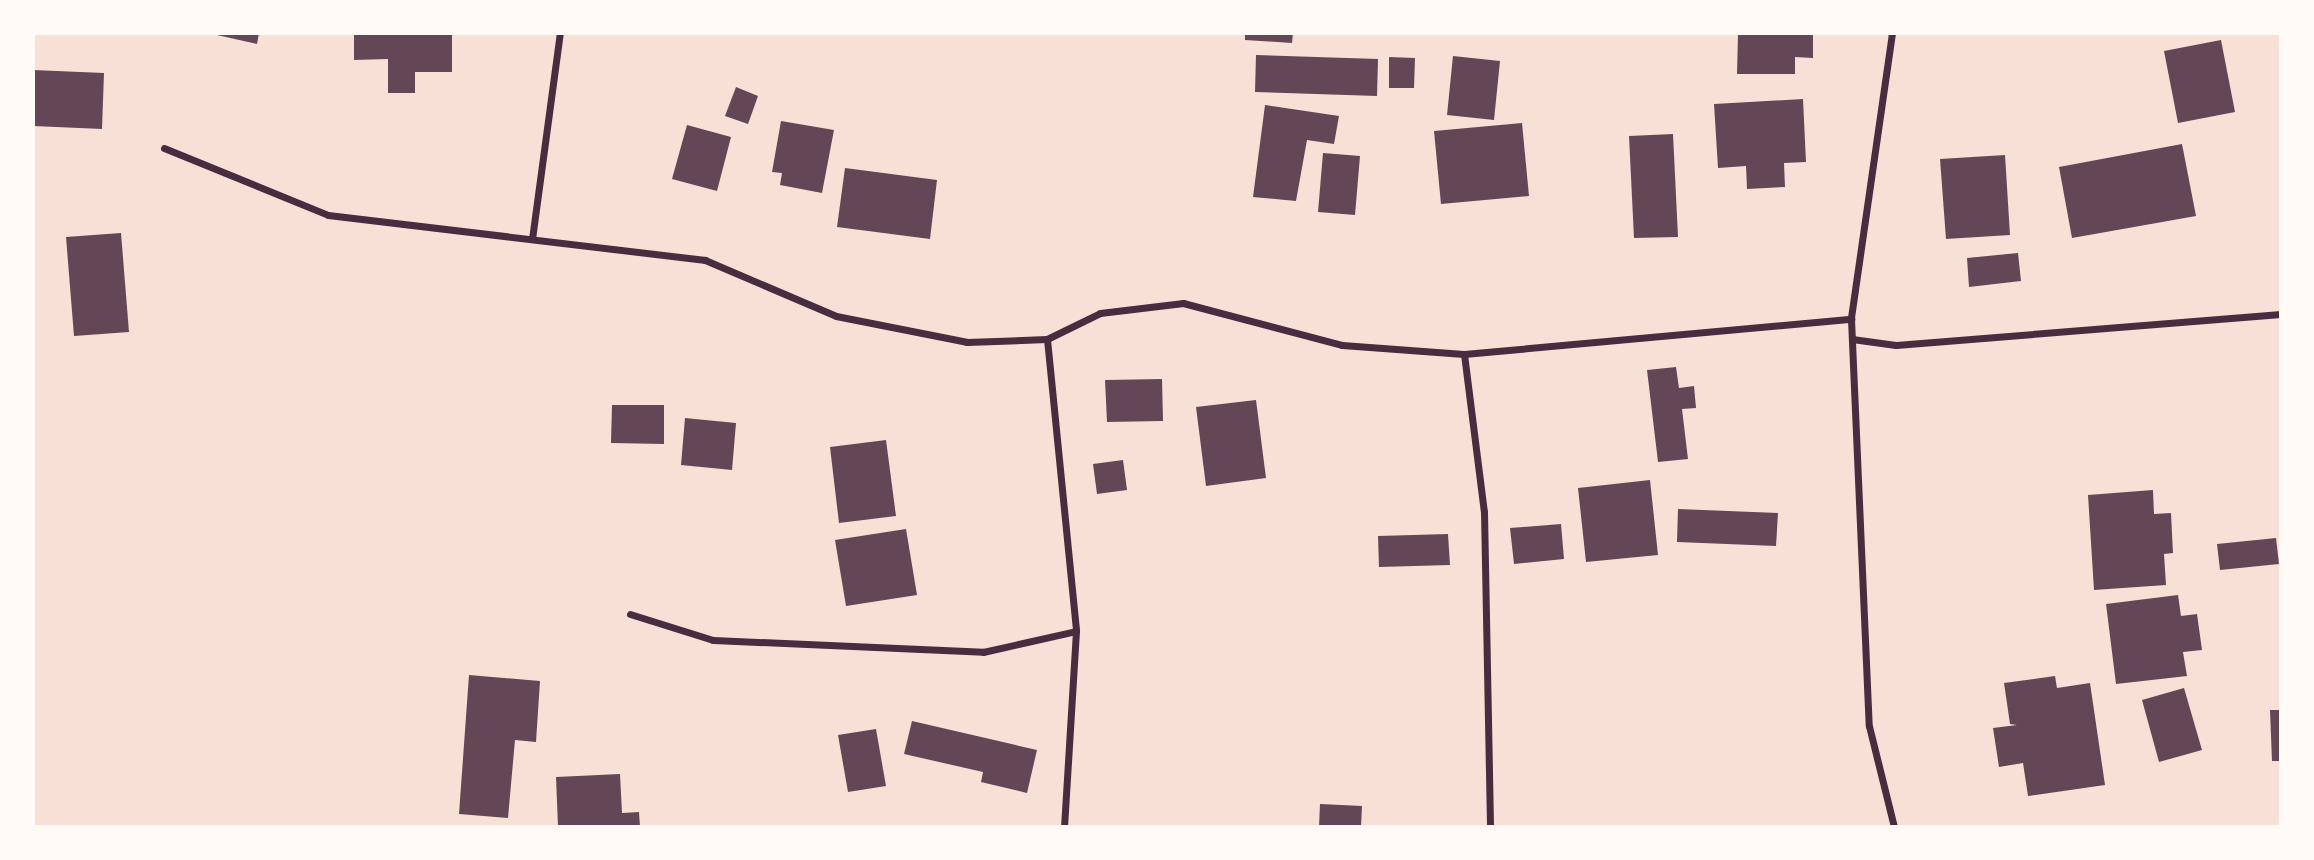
<!DOCTYPE html>
<html>
<head>
<meta charset="utf-8">
<style>
  body { margin:0 }
  #map { position:relative; width:2314px; height:860px; overflow:hidden; background:#f7e1d7; font-family:Lora,serif }
  div>[style] { position:absolute }
  [style*='--x'] { left:calc(var(--x)*1px); top:calc(var(--y)*1px); width:calc(var(--w)*1px); rotate:calc(var(--a)*1deg) }
  .building>* { inset:0; background:#644757 }
  .minor>* { height:7px; margin:-3.5px; padding:0 3.5px; transform-origin:3.5px; border-radius:3.5px; background:#4a2c40 }
  span { translate:-50% -50%; white-space:nowrap; text-align:center; line-height:1.15; -webkit-text-stroke:5px #fffaf5; paint-order:stroke }
  .frame { position:absolute; inset:0; border:35px solid #fffaf5; pointer-events:none }
</style>
</head>
<body>
<div id="map">
  <div class="building">
    <div style="clip-path:polygon(208px 33px,259px 33px,257px 44px)"></div>
    <div style="clip-path:polygon(354px 33px,452px 33px,452px 72px,415px 72px,415px 93px,388px 93px,388px 59px,354px 60px)"></div>
    <div style="clip-path:polygon(1245px 33px,1293px 33px,1292px 43px,1245px 40px)"></div>
    <div style="clip-path:polygon(1738px 33px,1813px 33px,1813px 58px,1795px 57px,1795px 74px,1737px 74px)"></div>
    <div style="clip-path:polygon(2221px 40px,2235px 112px,2178px 123px,2164px 51px)"></div>
    <div style="clip-path:polygon(1256px 55px,1378px 59px,1377px 96px,1255px 92px)"></div>
    <div style="clip-path:polygon(1453px 56px,1500px 61px,1494px 120px,1447px 115px)"></div>
    <div style="clip-path:polygon(1389px 57px,1415px 58px,1414px 88px,1389px 88px)"></div>
    <div style="clip-path:polygon(33px 70px,104px 73px,102px 129px,33px 126px)"></div>
    <div style="clip-path:polygon(736px 87px,758px 96px,748px 124px,725px 116px)"></div>
    <div style="clip-path:polygon(1803px 99px,1806px 162px,1784px 163px,1785px 187px,1747px 189px,1746px 166px,1718px 168px,1714px 104px)"></div>
    <div style="clip-path:polygon(1265px 105px,1339px 116px,1334px 144px,1307px 140px,1296px 201px,1253px 197px)"></div>
    <div style="clip-path:polygon(781px 121px,834px 130px,822px 193px,780px 185px,782px 173px,772px 172px)"></div>
    <div style="clip-path:polygon(1522px 123px,1529px 196px,1441px 204px,1434px 131px)"></div>
    <div style="clip-path:polygon(687px 125px,731px 137px,717px 191px,672px 179px)"></div>
    <div style="clip-path:polygon(1673px 134px,1678px 237px,1634px 238px,1629px 136px)"></div>
    <div style="clip-path:polygon(2182px 144px,2196px 216px,2072px 238px,2059px 167px)"></div>
    <div style="clip-path:polygon(1323px 153px,1360px 156px,1355px 215px,1318px 212px)"></div>
    <div style="clip-path:polygon(2005px 155px,2010px 235px,1946px 239px,1940px 159px)"></div>
    <div style="clip-path:polygon(845px 168px,937px 180px,930px 239px,837px 227px)"></div>
    <div style="clip-path:polygon(121px 233px,129px 332px,74px 336px,66px 237px)"></div>
    <div style="clip-path:polygon(2018px 253px,2021px 281px,1969px 287px,1967px 258px)"></div>
    <div style="clip-path:polygon(1676px 367px,1679px 388px,1694px 386px,1696px 408px,1682px 409px,1688px 459px,1658px 462px,1647px 370px)"></div>
    <div style="clip-path:polygon(1162px 379px,1163px 421px,1107px 422px,1105px 380px)"></div>
    <div style="clip-path:polygon(1256px 400px,1266px 478px,1206px 486px,1196px 407px)"></div>
    <div style="clip-path:polygon(612px 405px,664px 405px,664px 444px,611px 443px)"></div>
    <div style="clip-path:polygon(685px 418px,736px 423px,732px 470px,681px 465px)"></div>
    <div style="clip-path:polygon(886px 440px,896px 516px,839px 523px,830px 447px)"></div>
    <div style="clip-path:polygon(1123px 460px,1127px 490px,1097px 494px,1093px 464px)"></div>
    <div style="clip-path:polygon(1650px 480px,1658px 555px,1586px 562px,1578px 488px)"></div>
    <div style="clip-path:polygon(2153px 490px,2154px 514px,2171px 513px,2173px 553px,2164px 554px,2166px 585px,2094px 590px,2088px 495px)"></div>
    <div style="clip-path:polygon(1678px 509px,1778px 513px,1776px 546px,1677px 542px)"></div>
    <div style="clip-path:polygon(1561px 524px,1564px 559px,1514px 564px,1510px 528px)"></div>
    <div style="clip-path:polygon(906px 529px,917px 595px,846px 606px,835px 540px)"></div>
    <div style="clip-path:polygon(1448px 534px,1450px 565px,1379px 567px,1378px 536px)"></div>
    <div style="clip-path:polygon(2276px 538px,2279px 564px,2220px 570px,2217px 544px)"></div>
    <div style="clip-path:polygon(2178px 595px,2181px 616px,2197px 614px,2202px 650px,2183px 652px,2187px 676px,2116px 684px,2106px 604px)"></div>
    <div style="clip-path:polygon(469px 675px,540px 681px,536px 742px,515px 740px,508px 818px,459px 814px)"></div>
    <div style="clip-path:polygon(2055px 676px,2057px 688px,2090px 683px,2105px 785px,2028px 796px,2023px 763px,1999px 767px,1993px 728px,2017px 725px,2010px 724px,2004px 683px)"></div>
    <div style="clip-path:polygon(2184px 688px,2202px 750px,2159px 762px,2142px 700px)"></div>
    <div style="clip-path:polygon(2270px 710px,2281px 710px,2281px 761px,2272px 761px)"></div>
    <div style="clip-path:polygon(912px 721px,1037px 750px,1027px 793px,981px 782px,983px 772px,904px 754px)"></div>
    <div style="clip-path:polygon(876px 729px,886px 786px,848px 792px,838px 735px)"></div>
    <div style="clip-path:polygon(620px 774px,622px 813px,639px 812px,640px 827px,558px 827px,556px 777px)"></div>
    <div style="clip-path:polygon(1320px 804px,1362px 806px,1361px 827px,1319px 827px)"></div>
  </div>
  <div class="minor">
    <div style="--x:1892;--y:33;--w:289;--a:98.2"></div>
    <div style="--x:1851;--y:319;--w:407;--a:87.5"></div>
    <div style="--x:1869;--y:726;--w:104;--a:76.1"></div>
    <div style="--x:164;--y:148;--w:177;--a:22.2"></div>
    <div style="--x:328;--y:215;--w:380;--a:6.8"></div>
    <div style="--x:705;--y:260;--w:142;--a:23.1"></div>
    <div style="--x:836;--y:316;--w:134;--a:11.2"></div>
    <div style="--x:967;--y:342;--w:80;--a:-2.1"></div>
    <div style="--x:1047;--y:339;--w:59;--a:-26.1"></div>
    <div style="--x:1100;--y:313;--w:84;--a:-6.9"></div>
    <div style="--x:1183;--y:303;--w:164;--a:14.8"></div>
    <div style="--x:1342;--y:345;--w:122;--a:4.2"></div>
    <div style="--x:1464;--y:354;--w:389;--a:-5.2"></div>
    <div style="--x:532;--y:239;--w:208;--a:-82.3"></div>
    <div style="--x:1047;--y:339;--w:293;--a:84.3"></div>
    <div style="--x:1076;--y:631;--w:196;--a:93.5"></div>
    <div style="--x:1852;--y:339;--w:44;--a:7.8"></div>
    <div style="--x:1896;--y:345;--w:386;--a:-4.6"></div>
    <div style="--x:1464;--y:354;--w:159;--a:82.8"></div>
    <div style="--x:1484;--y:512;--w:315;--a:88.9"></div>
    <div style="--x:630;--y:614;--w:87;--a:17.4"></div>
    <div style="--x:713;--y:640;--w:270;--a:2.5"></div>
    <div style="--x:983;--y:652;--w:95;--a:-12.7"></div>
  </div>
  <div class="frame"></div>
</div>
</body>
</html>
